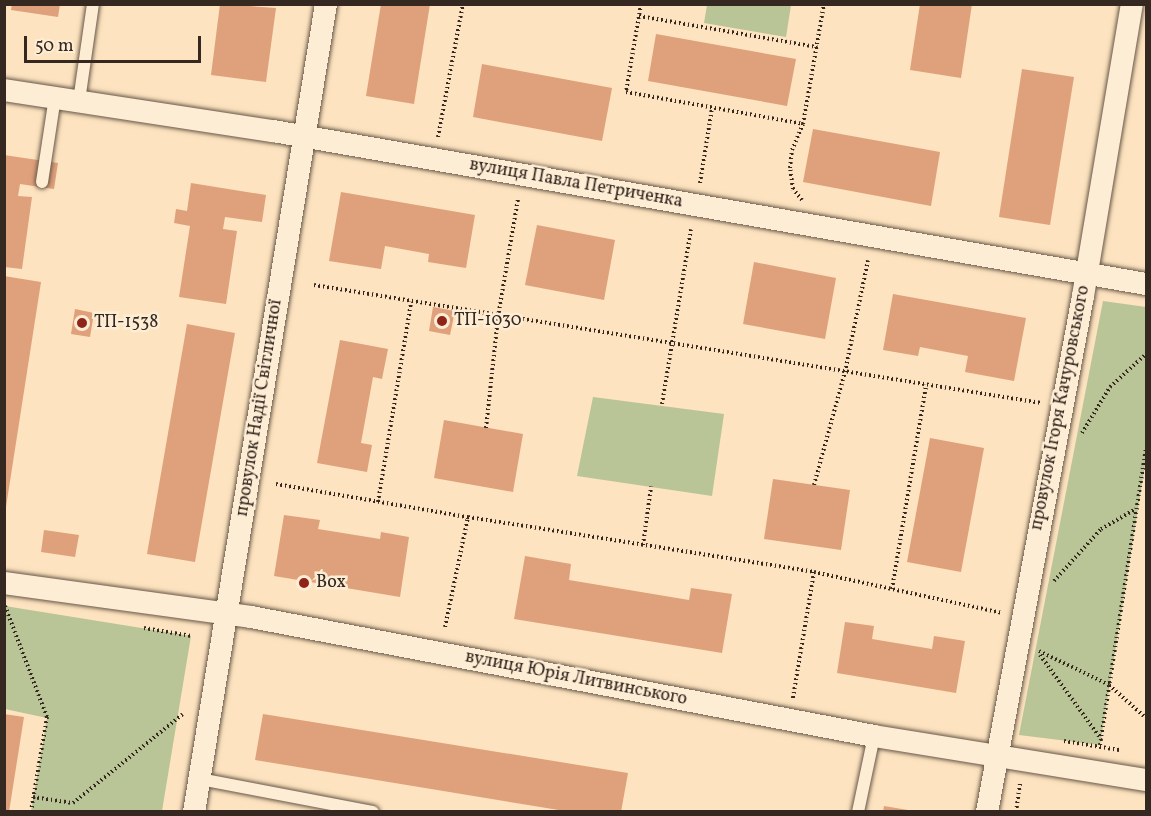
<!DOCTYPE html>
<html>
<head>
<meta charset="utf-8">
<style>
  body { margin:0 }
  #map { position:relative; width:1151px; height:816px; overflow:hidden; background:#fde3bf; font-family:Vollkorn,serif }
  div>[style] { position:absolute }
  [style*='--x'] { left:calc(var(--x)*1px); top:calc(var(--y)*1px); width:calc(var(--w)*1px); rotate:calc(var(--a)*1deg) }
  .green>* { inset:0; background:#b9c597 }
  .building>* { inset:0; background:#dfa17b }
  .path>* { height:4px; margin-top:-2px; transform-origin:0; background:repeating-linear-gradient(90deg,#352820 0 1.5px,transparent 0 4.5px) }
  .roads { filter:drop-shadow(0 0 2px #675748) drop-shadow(0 0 2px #675748) }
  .lane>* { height:12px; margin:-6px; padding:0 6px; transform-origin:6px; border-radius:6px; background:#feedd5 }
  .street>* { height:22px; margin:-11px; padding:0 11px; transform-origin:11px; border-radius:11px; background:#feedd5 }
  .dots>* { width:16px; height:16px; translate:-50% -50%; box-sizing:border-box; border:3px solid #feedd5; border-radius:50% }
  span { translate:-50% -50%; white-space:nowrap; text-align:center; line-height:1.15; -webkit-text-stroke:5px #feedd5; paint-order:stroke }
  .street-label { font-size:18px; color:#352820 }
  .poi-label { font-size:18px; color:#352820 }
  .left { translate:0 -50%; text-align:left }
  .frame { position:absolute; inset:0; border:6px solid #352820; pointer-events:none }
  .scale { position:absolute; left:24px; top:36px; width:177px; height:27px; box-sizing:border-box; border:3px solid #352820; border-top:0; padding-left:8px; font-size:18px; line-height:21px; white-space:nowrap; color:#352820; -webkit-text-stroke:4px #feedd5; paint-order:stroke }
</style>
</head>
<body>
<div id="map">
  <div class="green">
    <div style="clip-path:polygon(707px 5px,791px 5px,786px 37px,704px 23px)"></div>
    <div style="clip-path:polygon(1103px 301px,1146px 307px,1146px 459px,1100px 745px,1019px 735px)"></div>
    <div style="clip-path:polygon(593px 397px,724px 414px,712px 496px,577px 476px)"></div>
    <div style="clip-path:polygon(5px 606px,191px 636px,162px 811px,31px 811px,47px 718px,5px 709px)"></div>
  </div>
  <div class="building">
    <div style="clip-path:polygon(12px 4px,60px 4px,58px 17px,11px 10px)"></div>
    <div style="clip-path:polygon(220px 4px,276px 8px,266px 82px,211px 75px)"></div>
    <div style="clip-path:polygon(381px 4px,430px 4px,414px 104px,366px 96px)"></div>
    <div style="clip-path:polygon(920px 4px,972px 4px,961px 78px,910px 70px)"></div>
    <div style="clip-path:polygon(656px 34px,796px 59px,787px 106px,648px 81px)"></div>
    <div style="clip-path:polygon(482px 64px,612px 88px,602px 141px,473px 117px)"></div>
    <div style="clip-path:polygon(1022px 69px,1074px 77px,1050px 225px,999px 217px)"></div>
    <div style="clip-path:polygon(813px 129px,940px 152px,931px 206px,803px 182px)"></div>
    <div style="clip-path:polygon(4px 155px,58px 163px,54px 189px,20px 184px,18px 196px,32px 197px,22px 269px,4px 267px)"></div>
    <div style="clip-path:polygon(191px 183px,266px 195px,262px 222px,225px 217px,223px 229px,237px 231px,226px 304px,179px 297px,190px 226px,174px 223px,176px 209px,187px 211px)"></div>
    <div style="clip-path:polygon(341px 192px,475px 215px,466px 268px,428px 262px,429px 254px,385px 246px,381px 269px,329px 261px)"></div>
    <div style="clip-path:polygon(537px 225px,615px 240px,604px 300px,525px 285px)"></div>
    <div style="clip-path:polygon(754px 262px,836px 278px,825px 339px,743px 324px)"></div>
    <div style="clip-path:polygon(4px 276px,41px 282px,6px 507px,4px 507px)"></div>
    <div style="clip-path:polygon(893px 294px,1026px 318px,1014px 381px,965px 372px,968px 356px,920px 347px,918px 356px,883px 350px)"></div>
    <div style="clip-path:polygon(433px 307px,455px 311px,450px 335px,429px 331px)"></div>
    <div style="clip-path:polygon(75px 309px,94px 313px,90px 337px,71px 334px)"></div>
    <div style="clip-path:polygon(187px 324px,235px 333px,195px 562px,147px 554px)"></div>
    <div style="clip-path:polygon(340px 340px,388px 349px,382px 379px,373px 377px,361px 443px,372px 445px,367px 472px,317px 463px)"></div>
    <div style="clip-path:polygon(444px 420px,523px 434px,513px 492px,434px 478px)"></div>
    <div style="clip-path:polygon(930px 438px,984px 448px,961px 572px,907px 562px)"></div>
    <div style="clip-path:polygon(773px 479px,850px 490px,841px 550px,764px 539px)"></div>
    <div style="clip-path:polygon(284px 515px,320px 520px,318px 529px,380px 539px,381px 532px,409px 537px,400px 597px,274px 576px)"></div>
    <div style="clip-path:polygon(44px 530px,79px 535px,75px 557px,41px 552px)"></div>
    <div style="clip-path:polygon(525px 556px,571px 564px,569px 580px,689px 600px,691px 588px,732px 594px,722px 653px,514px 619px)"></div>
    <div style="clip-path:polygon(845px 622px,874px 626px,872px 639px,932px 649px,934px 636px,965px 641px,956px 693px,837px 673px)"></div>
    <div style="clip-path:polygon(4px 714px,24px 717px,9px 812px,4px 812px)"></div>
    <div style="clip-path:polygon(263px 714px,628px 773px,621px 812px,571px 812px,255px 760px)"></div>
    <div style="clip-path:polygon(884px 806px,908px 810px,908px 812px,883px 812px)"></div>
  </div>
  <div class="path">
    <div style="--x:641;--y:4;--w:89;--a:99.7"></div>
    <div style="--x:626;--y:92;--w:180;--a:10.2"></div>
    <div style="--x:803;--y:124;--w:122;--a:-80.1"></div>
    <div style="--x:639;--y:16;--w:181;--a:9.9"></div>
    <div style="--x:438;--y:137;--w:135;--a:-79.4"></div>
    <div style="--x:700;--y:183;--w:76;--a:-80.9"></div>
    <div style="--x:802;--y:200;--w:14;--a:-129"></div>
    <div style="--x:793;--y:189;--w:21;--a:-98"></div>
    <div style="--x:790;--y:168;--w:18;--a:-84"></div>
    <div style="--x:792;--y:150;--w:28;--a:-67"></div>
    <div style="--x:314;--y:285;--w:737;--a:9.22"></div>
    <div style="--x:662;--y:404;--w:177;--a:-80.6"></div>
    <div style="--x:486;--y:428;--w:112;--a:-83.8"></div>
    <div style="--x:498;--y:317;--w:120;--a:-80.4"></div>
    <div style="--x:1082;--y:433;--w:54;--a:-58.7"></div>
    <div style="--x:1110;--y:387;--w:49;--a:-42.5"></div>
    <div style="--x:276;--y:484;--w:195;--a:9.8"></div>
    <div style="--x:814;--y:485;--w:117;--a:-74.7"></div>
    <div style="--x:845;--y:372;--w:114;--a:-78.4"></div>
    <div style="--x:378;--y:502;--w:203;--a:-80.6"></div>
    <div style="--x:643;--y:545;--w:59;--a:-82.1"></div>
    <div style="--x:814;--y:572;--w:192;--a:12.3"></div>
    <div style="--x:1054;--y:581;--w:70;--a:-47.9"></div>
    <div style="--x:1101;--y:529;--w:39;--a:-30"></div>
    <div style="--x:892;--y:589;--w:207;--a:-80.5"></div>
    <div style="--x:5;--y:606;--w:119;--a:69.3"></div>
    <div style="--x:47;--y:717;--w:96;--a:99.6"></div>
    <div style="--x:445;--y:627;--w:112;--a:-78.2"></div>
    <div style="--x:468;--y:517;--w:350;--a:9"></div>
    <div style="--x:814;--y:572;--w:128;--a:99.5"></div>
    <div style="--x:144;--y:628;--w:48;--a:9.7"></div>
    <div style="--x:1039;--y:651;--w:78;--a:25.9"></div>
    <div style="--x:1109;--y:685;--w:50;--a:41.7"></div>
    <div style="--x:1040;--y:655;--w:104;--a:54"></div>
    <div style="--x:1064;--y:741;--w:56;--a:9.3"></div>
    <div style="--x:1100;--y:745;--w:301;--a:-81.2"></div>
    <div style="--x:33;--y:797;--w:40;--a:8.5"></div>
    <div style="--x:73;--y:803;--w:141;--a:-39"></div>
    <div style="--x:1016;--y:812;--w:29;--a:-82"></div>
  </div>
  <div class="roads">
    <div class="lane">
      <div style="--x:79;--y:101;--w:98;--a:-81.8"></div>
      <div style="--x:42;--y:182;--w:86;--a:-81.3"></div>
      <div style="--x:200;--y:779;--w:176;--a:10.8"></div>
      <div style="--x:858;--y:812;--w:78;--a:-78.1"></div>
    </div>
    <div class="street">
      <div style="--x:4;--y:90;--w:272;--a:8.7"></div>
      <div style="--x:273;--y:131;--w:886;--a:9.94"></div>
      <div style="--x:4;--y:583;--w:249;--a:7.8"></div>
      <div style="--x:251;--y:617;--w:634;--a:10.81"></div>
      <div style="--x:874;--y:736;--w:276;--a:9.2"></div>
      <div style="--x:194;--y:812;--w:819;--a:-80.72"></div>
      <div style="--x:987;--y:812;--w:525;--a:-79.46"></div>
      <div style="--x:1083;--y:296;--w:296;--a:-80.5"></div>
    </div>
  </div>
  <div class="dots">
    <div style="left:442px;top:321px;background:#8f2418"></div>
    <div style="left:82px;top:323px;background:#8f2418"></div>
    <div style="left:304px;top:583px;background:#8f2418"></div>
  </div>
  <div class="street-label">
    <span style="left:576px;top:184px;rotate:10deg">вулиця Павла Петриченка</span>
    <span style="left:260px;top:408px;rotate:-81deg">провулок Надії Світличної</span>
    <span style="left:1061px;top:408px;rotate:-79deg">провулок Ігоря Качуровського</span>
    <span style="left:576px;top:679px;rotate:11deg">вулиця Юрія Литвинського</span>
  </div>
  <div class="poi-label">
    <span class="left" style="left:454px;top:321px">ТП-1030</span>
    <span class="left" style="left:94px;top:323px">ТП-1538</span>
    <span class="left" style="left:316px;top:583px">Box</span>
  </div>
  <div class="frame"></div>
  <div class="scale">50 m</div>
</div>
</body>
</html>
